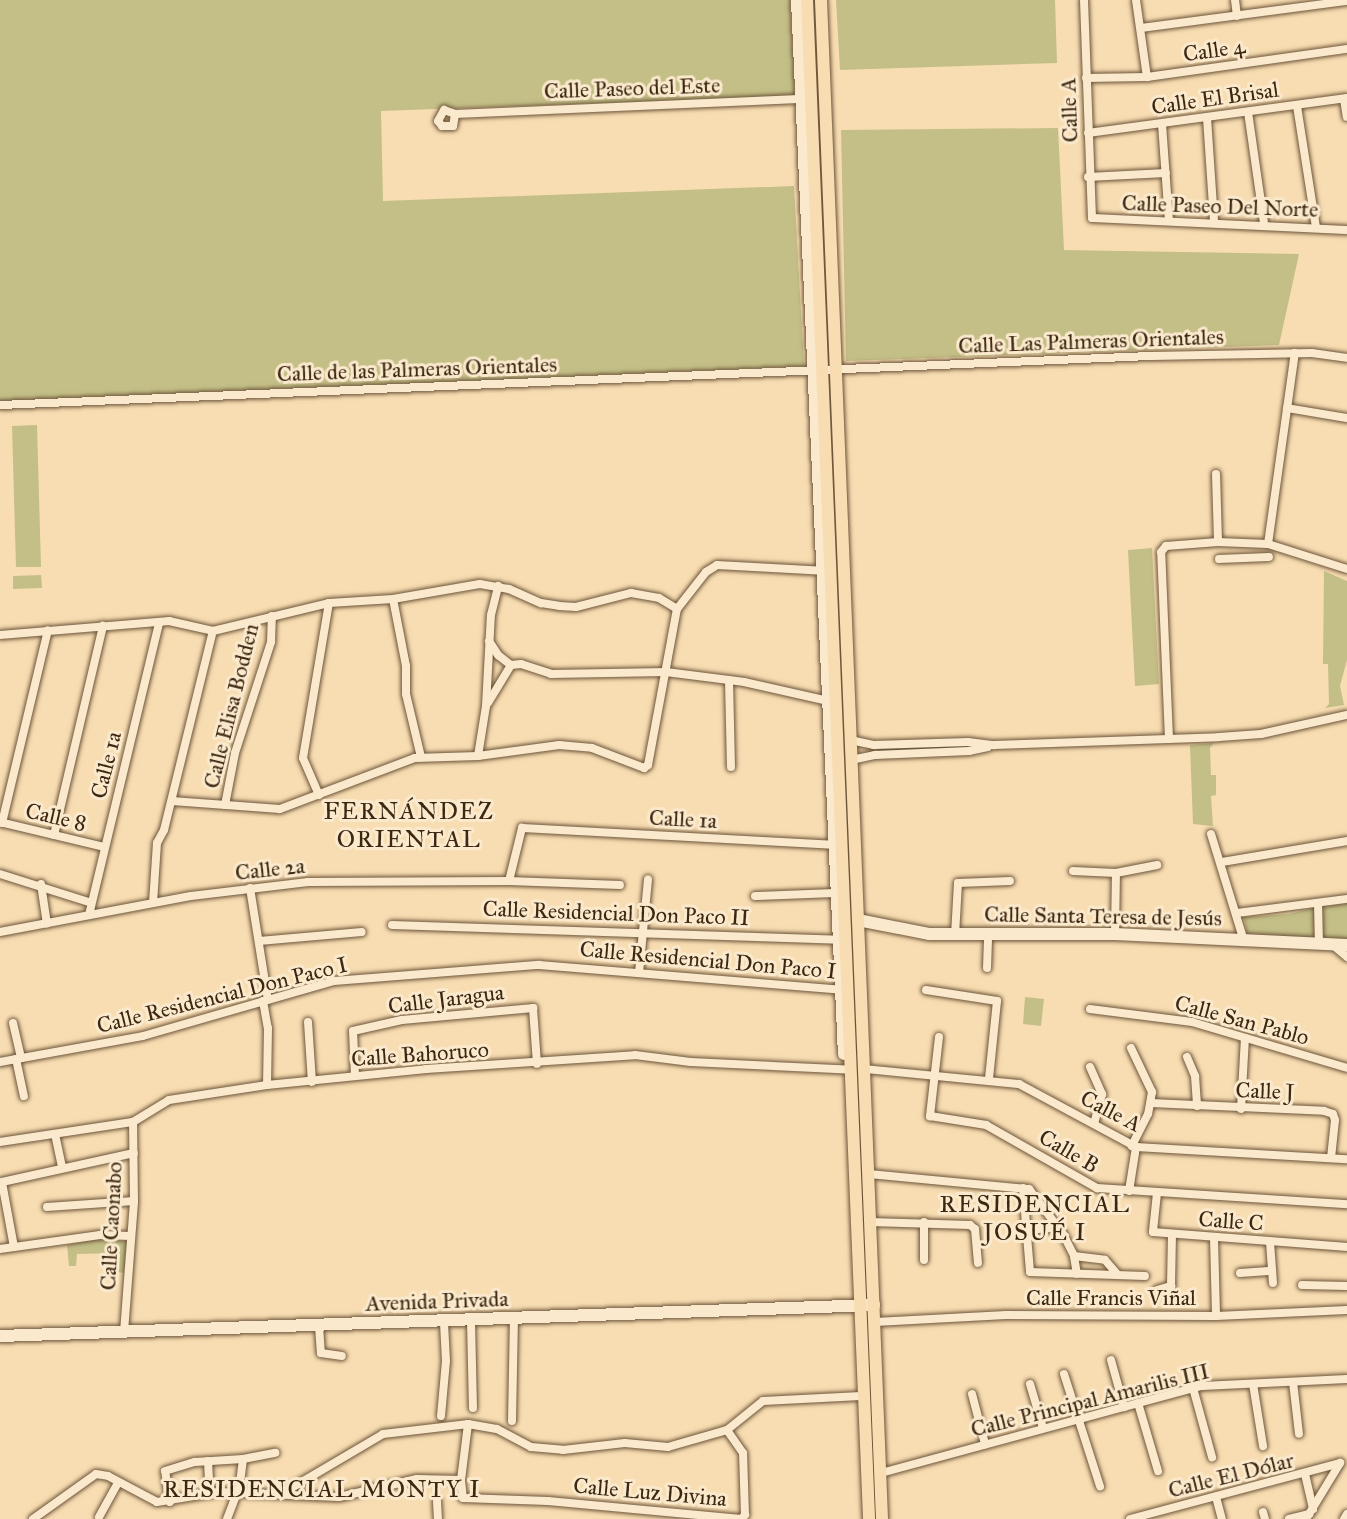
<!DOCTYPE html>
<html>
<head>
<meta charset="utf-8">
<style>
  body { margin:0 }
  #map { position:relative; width:1347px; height:1519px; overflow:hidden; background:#f8ddb2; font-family:"IM FELL Great Primer",serif }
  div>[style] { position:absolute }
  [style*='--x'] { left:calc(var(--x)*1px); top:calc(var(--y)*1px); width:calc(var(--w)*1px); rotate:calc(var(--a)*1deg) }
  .green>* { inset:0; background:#c4bf87 }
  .roads { filter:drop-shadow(0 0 2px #6c5439) drop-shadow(0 0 2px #6c5439) }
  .street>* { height:8px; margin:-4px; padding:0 4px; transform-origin:4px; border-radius:4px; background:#fae9cd }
  .secondary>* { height:12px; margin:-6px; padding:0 6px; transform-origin:6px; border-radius:6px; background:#fae9cd }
  .primary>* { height:12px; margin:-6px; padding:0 6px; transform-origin:6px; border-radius:6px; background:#f8ddb2 }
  span { translate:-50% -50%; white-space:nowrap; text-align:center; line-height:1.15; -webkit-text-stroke:6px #fae9cd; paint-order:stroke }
  .street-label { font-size:22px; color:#3d2711 }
  .neighbourhood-label { font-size:24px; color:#3d2711; letter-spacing:1.5px }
</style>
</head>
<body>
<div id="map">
  <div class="green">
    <div style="clip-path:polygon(0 0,790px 0,795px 96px,381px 111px,383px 201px,794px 186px,804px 366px,0 401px)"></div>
    <div style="clip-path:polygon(836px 0,1055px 0,1057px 63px,840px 70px)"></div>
    <div style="clip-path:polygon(1058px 128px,1064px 250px,1299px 254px,1279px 345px,846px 361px,841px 130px)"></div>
    <div style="clip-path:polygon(37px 425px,41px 567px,16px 567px,12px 426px)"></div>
    <div style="clip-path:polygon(1152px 548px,1159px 684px,1135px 686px,1128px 550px)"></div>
    <div style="clip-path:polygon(1324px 571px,1347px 581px,1347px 660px,1340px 686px,1344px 705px,1325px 708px,1329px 704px,1328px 664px,1323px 664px)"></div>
    <div style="clip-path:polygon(41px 575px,42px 588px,13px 589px,13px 576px)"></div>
    <div style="clip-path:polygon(1214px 743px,1210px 748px,1211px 775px,1216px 775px,1216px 795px,1211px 796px,1213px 826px,1193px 824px,1190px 745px)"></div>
    <div style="clip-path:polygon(1347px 903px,1347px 940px,1323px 941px,1323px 907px)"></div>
    <div style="clip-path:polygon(1314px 908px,1314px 941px,1248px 937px,1244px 917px,1289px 914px)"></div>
    <div style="clip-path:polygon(1025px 997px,1044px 999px,1041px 1026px,1023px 1024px)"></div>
    <div style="clip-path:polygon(102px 1238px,127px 1242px,124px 1273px,117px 1272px,118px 1253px,77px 1254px,76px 1266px,69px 1266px,67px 1245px)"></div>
  </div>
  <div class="roads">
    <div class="street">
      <div style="--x:1084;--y:0;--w:218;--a:87.9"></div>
      <div style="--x:1092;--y:218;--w:255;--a:2.7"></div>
      <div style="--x:1136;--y:0;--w:78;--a:81.9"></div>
      <div style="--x:1235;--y:0;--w:16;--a:83"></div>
      <div style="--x:1141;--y:28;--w:208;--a:-7.5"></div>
      <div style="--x:1086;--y:78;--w:61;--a:-0.9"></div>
      <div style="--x:1147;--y:77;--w:202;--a:-8"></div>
      <div style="--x:1344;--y:99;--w:18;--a:81"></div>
      <div style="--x:1297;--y:106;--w:122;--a:81.1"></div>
      <div style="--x:1248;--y:112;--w:112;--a:81.8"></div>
      <div style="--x:455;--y:114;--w:12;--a:99"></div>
      <div style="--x:453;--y:126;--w:11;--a:180"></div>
      <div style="--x:442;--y:126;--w:6;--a:-129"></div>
      <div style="--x:438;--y:121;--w:13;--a:-61"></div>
      <div style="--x:444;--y:110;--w:12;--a:20"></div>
      <div style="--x:455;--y:114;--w:350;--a:-2.5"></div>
      <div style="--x:1207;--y:118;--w:104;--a:86.1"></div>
      <div style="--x:1162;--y:124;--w:97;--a:85.9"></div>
      <div style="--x:1088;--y:133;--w:261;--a:-7.7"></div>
      <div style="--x:1088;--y:177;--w:78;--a:-2.9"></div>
      <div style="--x:0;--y:405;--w:1152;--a:-2.44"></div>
      <div style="--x:1151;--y:356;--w:161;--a:-1.1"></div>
      <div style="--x:1312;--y:353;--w:35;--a:8"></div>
      <div style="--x:1287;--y:408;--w:61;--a:9.5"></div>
      <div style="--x:1216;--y:474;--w:68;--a:88.3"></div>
      <div style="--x:1268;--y:544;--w:193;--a:-82"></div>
      <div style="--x:1219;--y:559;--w:50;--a:-2.3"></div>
      <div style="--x:393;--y:599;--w:68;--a:79"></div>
      <div style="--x:406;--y:666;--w:28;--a:90"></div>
      <div style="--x:406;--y:694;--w:65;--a:76.6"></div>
      <div style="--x:677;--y:609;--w:47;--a:-51.9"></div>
      <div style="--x:706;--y:572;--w:13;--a:-32"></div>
      <div style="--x:717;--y:565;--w:110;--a:3.1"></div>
      <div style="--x:0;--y:635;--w:170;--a:-4.7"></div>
      <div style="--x:169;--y:621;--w:45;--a:12.8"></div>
      <div style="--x:213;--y:631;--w:119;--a:-13.6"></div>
      <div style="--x:329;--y:603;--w:64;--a:-3.6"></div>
      <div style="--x:393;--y:599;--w:88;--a:-9.8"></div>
      <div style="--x:480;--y:584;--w:29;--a:10"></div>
      <div style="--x:509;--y:589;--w:35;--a:24"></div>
      <div style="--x:541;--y:603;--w:18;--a:9"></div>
      <div style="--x:559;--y:606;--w:17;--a:3"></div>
      <div style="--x:576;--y:607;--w:57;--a:-14.3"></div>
      <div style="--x:631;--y:593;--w:28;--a:10"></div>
      <div style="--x:659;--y:598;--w:21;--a:31"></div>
      <div style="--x:489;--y:641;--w:17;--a:57"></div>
      <div style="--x:498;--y:655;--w:16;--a:38"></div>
      <div style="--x:511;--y:665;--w:10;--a:-6"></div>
      <div style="--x:521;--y:664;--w:32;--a:18"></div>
      <div style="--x:551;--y:674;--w:115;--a:-1"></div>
      <div style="--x:666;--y:672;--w:79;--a:7.3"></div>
      <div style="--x:744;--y:682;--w:91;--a:12.7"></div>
      <div style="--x:729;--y:680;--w:87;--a:88.7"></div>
      <div style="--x:488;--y:703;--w:44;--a:-58.8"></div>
      <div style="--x:1169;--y:739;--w:187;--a:-92.4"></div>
      <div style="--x:1161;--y:552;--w:8;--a:-50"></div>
      <div style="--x:1166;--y:546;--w:52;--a:-4.4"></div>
      <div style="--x:1218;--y:542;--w:50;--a:2.3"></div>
      <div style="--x:1268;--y:544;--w:83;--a:17.6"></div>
      <div style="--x:850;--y:740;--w:25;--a:12"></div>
      <div style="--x:874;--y:745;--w:94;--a:-1.8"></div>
      <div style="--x:968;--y:742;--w:26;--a:7"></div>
      <div style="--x:994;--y:745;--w:225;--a:-2"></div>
      <div style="--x:1219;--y:737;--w:42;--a:-4.1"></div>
      <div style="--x:1261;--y:734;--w:88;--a:-12.5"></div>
      <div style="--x:478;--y:756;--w:51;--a:-80.9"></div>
      <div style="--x:486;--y:706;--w:91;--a:-86.9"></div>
      <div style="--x:491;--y:615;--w:30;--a:-76"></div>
      <div style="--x:851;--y:760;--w:25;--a:-12"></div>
      <div style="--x:875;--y:755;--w:94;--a:-2.4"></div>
      <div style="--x:969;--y:751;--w:19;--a:-12"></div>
      <div style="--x:319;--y:795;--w:40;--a:-113.4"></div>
      <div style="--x:303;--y:758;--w:157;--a:-80.5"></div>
      <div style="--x:172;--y:801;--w:108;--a:4.2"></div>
      <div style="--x:280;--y:809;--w:144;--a:-20.7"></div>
      <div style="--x:415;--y:758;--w:63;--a:-1.8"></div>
      <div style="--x:478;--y:756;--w:82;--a:-7.7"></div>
      <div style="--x:559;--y:745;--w:33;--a:5"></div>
      <div style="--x:592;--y:748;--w:56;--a:21"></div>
      <div style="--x:644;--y:768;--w:5;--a:-37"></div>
      <div style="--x:648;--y:765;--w:159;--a:-79.5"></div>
      <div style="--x:225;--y:805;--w:53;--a:-79.1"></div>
      <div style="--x:235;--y:753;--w:117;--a:-72"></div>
      <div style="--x:271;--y:642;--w:26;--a:-88"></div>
      <div style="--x:0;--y:822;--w:107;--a:13.5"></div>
      <div style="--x:2;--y:823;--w:198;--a:-76.6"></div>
      <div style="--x:1211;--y:834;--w:112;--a:72.9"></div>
      <div style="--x:54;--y:835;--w:215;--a:-76.8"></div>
      <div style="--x:1222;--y:862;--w:127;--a:-9.5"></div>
      <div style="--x:1073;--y:871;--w:43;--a:2.7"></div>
      <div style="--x:1116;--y:873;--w:42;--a:-11"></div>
      <div style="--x:0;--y:874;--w:93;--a:17.5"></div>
      <div style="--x:509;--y:881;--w:55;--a:-76.2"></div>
      <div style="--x:522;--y:828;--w:316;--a:3.1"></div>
      <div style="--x:41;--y:884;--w:40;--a:81.5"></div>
      <div style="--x:250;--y:888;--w:113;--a:80.9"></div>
      <div style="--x:755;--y:896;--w:82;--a:-2.1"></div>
      <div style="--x:153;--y:903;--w:60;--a:-86.2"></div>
      <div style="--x:157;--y:843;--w:15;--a:-62"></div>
      <div style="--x:164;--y:830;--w:205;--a:-76.2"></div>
      <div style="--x:1318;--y:903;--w:42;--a:88.6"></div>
      <div style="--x:1237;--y:913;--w:111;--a:-7.3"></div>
      <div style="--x:89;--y:915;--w:300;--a:-76.5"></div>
      <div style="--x:392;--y:925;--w:447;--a:1.9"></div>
      <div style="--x:0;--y:932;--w:194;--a:-10.7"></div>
      <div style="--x:191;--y:896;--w:118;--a:-6.8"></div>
      <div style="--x:308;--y:882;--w:201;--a:-0.3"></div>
      <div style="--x:509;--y:881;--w:111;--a:2.1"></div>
      <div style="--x:1115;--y:934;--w:61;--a:-89.1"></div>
      <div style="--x:955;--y:935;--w:52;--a:-86.7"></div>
      <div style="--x:958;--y:883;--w:52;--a:-2.2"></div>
      <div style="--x:259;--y:941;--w:103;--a:-5"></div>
      <div style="--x:1334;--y:946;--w:17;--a:40"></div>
      <div style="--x:987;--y:968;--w:34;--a:-88"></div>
      <div style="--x:639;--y:973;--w:94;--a:-84.5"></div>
      <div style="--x:926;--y:990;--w:72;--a:8.8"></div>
      <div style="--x:997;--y:1001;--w:78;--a:95.9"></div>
      <div style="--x:263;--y:1001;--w:27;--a:80"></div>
      <div style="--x:268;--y:1028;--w:57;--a:91"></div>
      <div style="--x:1090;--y:1009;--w:103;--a:7.3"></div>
      <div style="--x:1192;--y:1022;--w:162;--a:16.5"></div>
      <div style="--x:308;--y:1022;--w:60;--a:86.2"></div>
      <div style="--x:13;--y:1023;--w:36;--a:77"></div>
      <div style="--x:939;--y:1037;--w:80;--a:96.5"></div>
      <div style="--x:930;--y:1116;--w:57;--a:9.1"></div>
      <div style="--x:986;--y:1125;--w:128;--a:29.6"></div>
      <div style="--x:1097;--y:1188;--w:251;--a:3.7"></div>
      <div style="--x:1131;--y:1048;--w:49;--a:64.5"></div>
      <div style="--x:1152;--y:1092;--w:22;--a:100"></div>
      <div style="--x:1148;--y:1114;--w:36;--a:117"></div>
      <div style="--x:1187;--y:1057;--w:21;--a:67"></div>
      <div style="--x:1195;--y:1076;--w:30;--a:86"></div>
      <div style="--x:16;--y:1059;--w:38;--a:78"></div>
      <div style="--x:0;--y:1062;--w:145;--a:-10.3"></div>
      <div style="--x:143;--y:1036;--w:199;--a:-16.1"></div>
      <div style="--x:334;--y:981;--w:206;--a:-4.5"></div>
      <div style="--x:539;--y:965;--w:308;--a:4.7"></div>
      <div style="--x:1090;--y:1067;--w:30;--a:66"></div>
      <div style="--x:1102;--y:1094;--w:30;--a:105"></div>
      <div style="--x:865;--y:1069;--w:155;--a:5.6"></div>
      <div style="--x:1019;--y:1084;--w:133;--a:28.3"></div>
      <div style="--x:1136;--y:1147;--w:211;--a:3.3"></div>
      <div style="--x:355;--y:1076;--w:45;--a:-92.5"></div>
      <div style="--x:353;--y:1031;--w:50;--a:-12.7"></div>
      <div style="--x:402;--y:1020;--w:132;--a:-5.2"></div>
      <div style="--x:533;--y:1008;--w:56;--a:85.9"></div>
      <div style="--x:1151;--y:1103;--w:173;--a:2.6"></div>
      <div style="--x:1324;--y:1111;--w:9;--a:18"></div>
      <div style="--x:1333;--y:1114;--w:6;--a:72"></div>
      <div style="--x:1335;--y:1120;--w:38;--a:96"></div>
      <div style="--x:1241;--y:1109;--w:71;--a:-86.8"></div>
      <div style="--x:55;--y:1134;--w:33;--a:78"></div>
      <div style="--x:0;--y:1142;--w:134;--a:-8.6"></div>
      <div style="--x:133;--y:1122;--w:42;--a:-31.4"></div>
      <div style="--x:169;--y:1100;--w:99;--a:-8.7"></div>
      <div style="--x:267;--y:1085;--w:160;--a:-5.7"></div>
      <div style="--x:426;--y:1069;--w:209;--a:-3.8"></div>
      <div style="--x:635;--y:1055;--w:56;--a:7.1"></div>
      <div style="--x:691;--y:1062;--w:161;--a:2.8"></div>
      <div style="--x:869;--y:1174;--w:161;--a:5.4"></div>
      <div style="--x:1029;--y:1189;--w:56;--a:52.9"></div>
      <div style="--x:1063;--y:1234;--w:25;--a:63"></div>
      <div style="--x:1074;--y:1256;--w:18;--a:81"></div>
      <div style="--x:1023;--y:1188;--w:84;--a:85.2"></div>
      <div style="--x:1030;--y:1272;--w:115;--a:2"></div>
      <div style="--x:1129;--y:1191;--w:45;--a:-81"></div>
      <div style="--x:1157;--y:1193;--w:39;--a:96"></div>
      <div style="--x:1153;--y:1232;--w:195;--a:4.4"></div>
      <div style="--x:47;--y:1207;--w:87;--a:-3.9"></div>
      <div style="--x:870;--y:1222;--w:100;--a:1.7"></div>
      <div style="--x:970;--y:1225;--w:6;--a:39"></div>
      <div style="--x:975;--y:1229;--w:34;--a:85"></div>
      <div style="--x:1027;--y:1230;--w:32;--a:-5"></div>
      <div style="--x:1214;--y:1238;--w:78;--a:88.5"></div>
      <div style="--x:1270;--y:1242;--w:41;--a:85.8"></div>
      <div style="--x:14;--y:1247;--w:66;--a:-100.5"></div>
      <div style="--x:2;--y:1182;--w:135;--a:-12.4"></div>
      <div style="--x:0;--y:1249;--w:101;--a:-8"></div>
      <div style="--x:100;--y:1235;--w:31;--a:2"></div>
      <div style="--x:1074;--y:1256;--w:31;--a:7"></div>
      <div style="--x:1105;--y:1260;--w:18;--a:49"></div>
      <div style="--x:924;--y:1260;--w:38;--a:-90"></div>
      <div style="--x:1240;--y:1273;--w:32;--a:-4"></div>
      <div style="--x:1302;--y:1285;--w:45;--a:1.3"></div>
      <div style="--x:1157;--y:1290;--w:15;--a:-16"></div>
      <div style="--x:1171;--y:1286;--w:51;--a:-88.9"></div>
      <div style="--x:471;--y:1321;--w:87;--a:88.7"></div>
      <div style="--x:875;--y:1322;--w:131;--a:-3.1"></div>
      <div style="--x:1006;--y:1315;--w:210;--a:0.3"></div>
      <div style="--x:1216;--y:1316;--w:131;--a:-2.6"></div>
      <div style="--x:319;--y:1326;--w:27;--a:86"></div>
      <div style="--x:321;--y:1353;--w:21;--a:8"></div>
      <div style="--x:124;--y:1332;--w:131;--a:-85.6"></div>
      <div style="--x:134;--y:1201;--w:79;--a:-90.7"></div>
      <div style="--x:1111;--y:1360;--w:49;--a:74.5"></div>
      <div style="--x:1064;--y:1374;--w:118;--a:72.2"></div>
      <div style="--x:1293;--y:1382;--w:52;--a:83.4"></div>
      <div style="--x:1030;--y:1384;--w:46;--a:73.5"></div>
      <div style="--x:1253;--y:1384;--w:63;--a:80.8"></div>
      <div style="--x:1193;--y:1388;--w:72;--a:74.6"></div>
      <div style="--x:972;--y:1394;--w:52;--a:75.4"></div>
      <div style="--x:1138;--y:1403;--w:71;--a:73.6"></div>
      <div style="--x:441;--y:1416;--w:55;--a:-84.8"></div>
      <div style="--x:446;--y:1361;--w:39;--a:-93"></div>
      <div style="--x:512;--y:1421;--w:101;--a:-88.9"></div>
      <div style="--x:468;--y:1424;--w:56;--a:97.1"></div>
      <div style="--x:461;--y:1480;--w:18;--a:84"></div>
      <div style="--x:463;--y:1498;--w:85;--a:2"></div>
      <div style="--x:548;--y:1501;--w:194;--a:5.3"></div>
      <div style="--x:741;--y:1519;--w:6;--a:-45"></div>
      <div style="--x:745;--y:1515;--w:62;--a:-91.8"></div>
      <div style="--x:743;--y:1453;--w:28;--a:-125"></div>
      <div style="--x:243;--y:1459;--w:33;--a:-11"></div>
      <div style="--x:208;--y:1461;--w:33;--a:87"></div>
      <div style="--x:881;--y:1473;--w:333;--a:-15.2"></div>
      <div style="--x:1202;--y:1386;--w:145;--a:-2.8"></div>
      <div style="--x:1305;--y:1474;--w:36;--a:77"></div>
      <div style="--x:283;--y:1493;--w:116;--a:-30.5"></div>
      <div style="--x:383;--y:1434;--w:86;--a:-6.7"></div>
      <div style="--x:468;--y:1424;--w:29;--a:10"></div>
      <div style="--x:497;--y:1429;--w:38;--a:28"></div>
      <div style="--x:531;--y:1447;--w:32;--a:5"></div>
      <div style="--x:563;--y:1450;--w:62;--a:-6.4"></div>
      <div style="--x:625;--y:1443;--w:43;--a:5.3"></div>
      <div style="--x:668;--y:1447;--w:61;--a:-16.1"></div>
      <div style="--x:727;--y:1430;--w:46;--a:-38.9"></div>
      <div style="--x:763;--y:1401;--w:98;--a:-2.9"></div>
      <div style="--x:1216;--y:1497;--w:23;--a:75"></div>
      <div style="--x:437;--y:1501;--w:18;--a:87"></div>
      <div style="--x:170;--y:1502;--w:31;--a:-99"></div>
      <div style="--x:165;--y:1471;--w:31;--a:-17"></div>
      <div style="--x:195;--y:1462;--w:48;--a:-3.6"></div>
      <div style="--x:243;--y:1459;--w:34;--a:97"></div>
      <div style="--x:1263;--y:1512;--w:7;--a:74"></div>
      <div style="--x:99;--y:1517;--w:39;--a:-61"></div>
      <div style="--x:33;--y:1519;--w:77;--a:-35.5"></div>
      <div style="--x:96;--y:1474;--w:12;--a:9"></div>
      <div style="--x:108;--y:1476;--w:55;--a:28"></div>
      <div style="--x:157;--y:1502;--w:62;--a:-9.3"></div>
      <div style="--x:218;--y:1492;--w:121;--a:2.4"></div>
      <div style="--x:339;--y:1497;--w:80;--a:-13"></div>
      <div style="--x:417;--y:1479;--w:44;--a:1.3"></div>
      <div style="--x:227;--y:1519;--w:28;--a:-69"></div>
      <div style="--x:1130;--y:1519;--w:217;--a:-14.9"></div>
      <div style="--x:1289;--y:1519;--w:21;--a:-14"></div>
      <div style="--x:1306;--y:1519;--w:66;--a:-58.7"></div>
      <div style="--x:1344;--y:1519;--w:6;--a:-59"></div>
    </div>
    <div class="secondary">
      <div style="--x:797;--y:0;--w:1055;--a:87.45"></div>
      <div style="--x:858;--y:920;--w:72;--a:11.2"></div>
      <div style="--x:929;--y:934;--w:186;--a:0"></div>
      <div style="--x:1115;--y:934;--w:232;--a:2.7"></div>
      <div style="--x:0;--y:1336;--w:875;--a:-2.03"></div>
    </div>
    <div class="primary">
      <div style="--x:807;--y:0;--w:1520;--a:87.66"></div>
      <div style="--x:821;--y:0;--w:1520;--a:87.7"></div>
    </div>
  </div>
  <div class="street-label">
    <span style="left:1214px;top:50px;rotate:-8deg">Calle 4</span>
    <span style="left:632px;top:88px;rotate:-2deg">Calle Paseo del Este</span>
    <span style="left:1215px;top:98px;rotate:-8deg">Calle El Brisal</span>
    <span style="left:1069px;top:110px;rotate:-92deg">Calle A</span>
    <span style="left:1220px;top:206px;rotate:2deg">Calle Paseo Del Norte</span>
    <span style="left:1091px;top:341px;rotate:-2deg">Calle Las Palmeras Orientales</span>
    <span style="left:417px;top:369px;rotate:-2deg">Calle de las Palmeras Orientales</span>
    <span style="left:231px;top:706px;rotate:-76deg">Calle Elisa Bodden</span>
    <span style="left:106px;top:765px;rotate:-76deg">Calle 1a</span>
    <span style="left:56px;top:817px;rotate:13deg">Calle 8</span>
    <span style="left:683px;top:819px;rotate:3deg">Calle 1a</span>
    <span style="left:270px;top:869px;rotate:-6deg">Calle 2a</span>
    <span style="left:616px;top:913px;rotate:2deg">Calle Residencial Don Paco II</span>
    <span style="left:1103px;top:916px;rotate:1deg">Calle Santa Teresa de Jesús</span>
    <span style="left:708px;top:960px;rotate:5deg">Calle Residencial Don Paco I</span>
    <span style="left:222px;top:995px;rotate:-14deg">Calle Residencial Don Paco I</span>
    <span style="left:446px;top:999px;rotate:-7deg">Calle Jaragua</span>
    <span style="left:1242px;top:1020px;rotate:15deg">Calle San Pablo</span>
    <span style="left:420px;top:1054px;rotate:-4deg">Calle Bahoruco</span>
    <span style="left:1265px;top:1091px;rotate:2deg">Calle J</span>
    <span style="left:1111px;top:1111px;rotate:27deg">Calle A</span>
    <span style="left:1069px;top:1151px;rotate:30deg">Calle B</span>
    <span style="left:1231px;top:1221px;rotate:4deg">Calle C</span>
    <span style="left:111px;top:1226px;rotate:-87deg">Calle Caonabo</span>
    <span style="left:1111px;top:1298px">Calle Francis Viñal</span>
    <span style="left:437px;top:1301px;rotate:-2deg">Avenida Privada</span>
    <span style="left:1090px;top:1400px;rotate:-14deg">Calle Principal Amarilis III</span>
    <span style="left:1231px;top:1475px;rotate:-14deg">Calle El Dólar</span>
    <span style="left:650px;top:1492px;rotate:5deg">Calle Luz Divina</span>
  </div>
  <div class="neighbourhood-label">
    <span style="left:409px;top:826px">FERNÁNDEZ<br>ORIENTAL</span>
    <span style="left:1035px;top:1219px">RESIDENCIAL<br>JOSUÉ I</span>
    <span style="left:322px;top:1490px">RESIDENCIAL MONTY I</span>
  </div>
</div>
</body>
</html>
